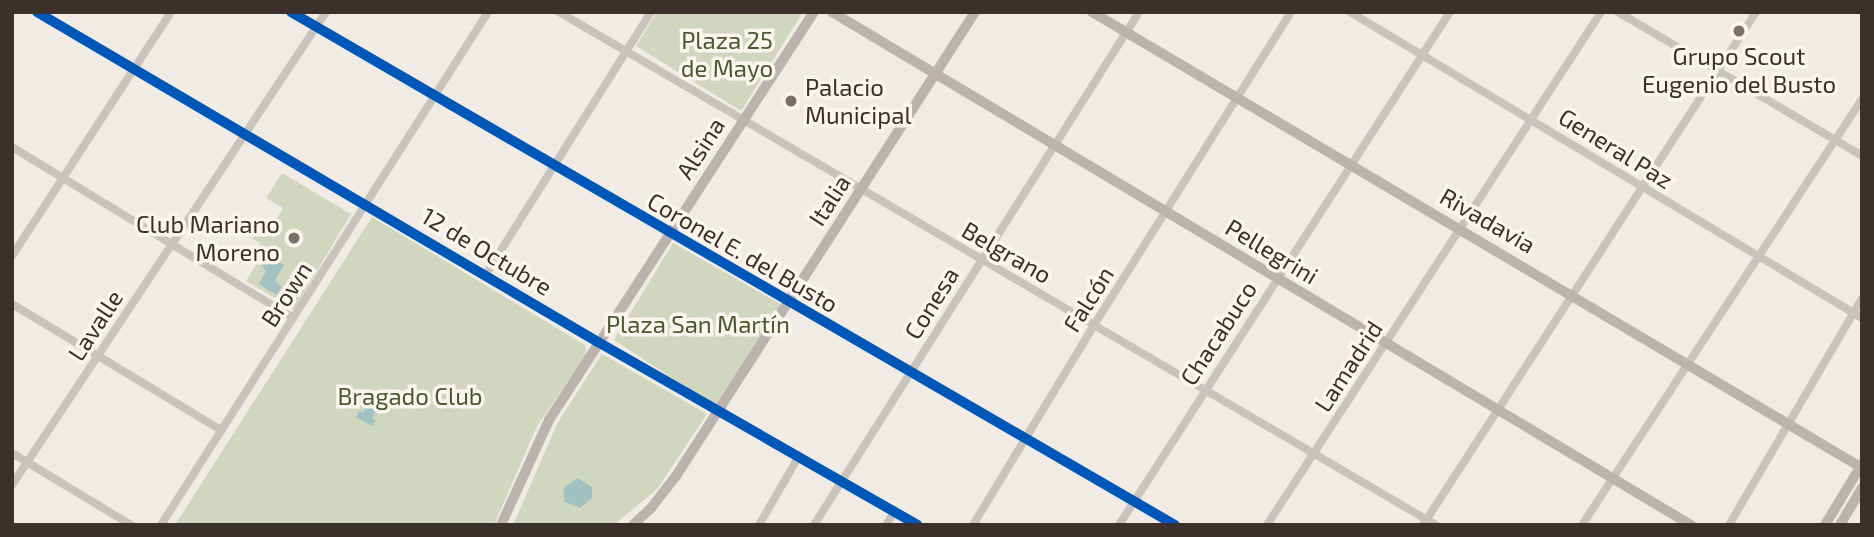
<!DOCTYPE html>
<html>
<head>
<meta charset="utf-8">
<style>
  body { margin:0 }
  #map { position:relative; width:1874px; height:537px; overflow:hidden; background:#f0ebe5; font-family:"Exo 2",sans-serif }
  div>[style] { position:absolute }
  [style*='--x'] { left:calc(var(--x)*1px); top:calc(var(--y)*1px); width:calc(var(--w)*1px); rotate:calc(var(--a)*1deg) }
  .green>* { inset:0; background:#d1d6bf }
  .water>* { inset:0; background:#a1c2c1 }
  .street>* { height:8px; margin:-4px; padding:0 4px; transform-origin:4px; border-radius:4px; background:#c9c3be }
  .secondary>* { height:10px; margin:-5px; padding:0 5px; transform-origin:5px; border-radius:5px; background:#bab3ae }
  .cycleway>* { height:10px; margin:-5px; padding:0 5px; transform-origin:5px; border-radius:5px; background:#0057b8 }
  .dots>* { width:19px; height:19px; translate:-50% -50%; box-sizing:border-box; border:4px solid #fbf5ee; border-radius:50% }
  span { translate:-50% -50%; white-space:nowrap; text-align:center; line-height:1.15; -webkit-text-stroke:7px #fbf5ee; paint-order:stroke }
  .park-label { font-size:24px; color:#4a5a2e }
  .poi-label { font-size:24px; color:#3b302b }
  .left { translate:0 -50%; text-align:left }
  .right { translate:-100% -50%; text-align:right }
  .street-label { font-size:24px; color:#3b302b }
  .frame { position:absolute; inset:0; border:14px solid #3b302b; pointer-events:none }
</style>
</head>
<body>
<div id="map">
  <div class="green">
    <div style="clip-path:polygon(657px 12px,803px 12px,741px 111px,636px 46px)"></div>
    <div style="clip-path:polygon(282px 173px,351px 214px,294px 309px,246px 281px,256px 265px,250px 261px,260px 243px,234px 228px,240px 216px,269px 232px,283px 208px,266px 198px)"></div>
    <div style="clip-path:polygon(372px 217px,585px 345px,586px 355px,537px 426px,494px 525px,175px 525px)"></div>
    <div style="clip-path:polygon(673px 243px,782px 305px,715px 406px,614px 340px)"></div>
    <div style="clip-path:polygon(602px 354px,707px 414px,657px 489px,614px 525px,513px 525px,558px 422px)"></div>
  </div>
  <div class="water">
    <div style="clip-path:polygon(261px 252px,284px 265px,275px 280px,281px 287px,277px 295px,259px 284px,266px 271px,257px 259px)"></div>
    <div style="clip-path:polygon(375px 392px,385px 398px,372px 418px,376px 421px,372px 426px,356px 417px,359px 411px,363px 413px)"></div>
    <div style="clip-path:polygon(577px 478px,592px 487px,592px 498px,580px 508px,565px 502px,563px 489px)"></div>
  </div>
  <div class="street">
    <div style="--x:37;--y:12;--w:651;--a:30.47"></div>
    <div style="--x:598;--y:342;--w:368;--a:29.8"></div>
    <div style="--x:291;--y:12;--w:1022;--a:30.13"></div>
    <div style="--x:559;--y:12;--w:1016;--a:30.33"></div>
    <div style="--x:1350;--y:12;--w:596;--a:30.86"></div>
    <div style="--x:1618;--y:12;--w:283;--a:30.5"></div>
    <div style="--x:12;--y:147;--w:329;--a:31.3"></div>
    <div style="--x:12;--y:256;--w:291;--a:-56.9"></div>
    <div style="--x:486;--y:274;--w:310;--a:-57.8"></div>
    <div style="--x:12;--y:304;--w:244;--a:31.1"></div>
    <div style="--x:12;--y:453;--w:139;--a:31.2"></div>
    <div style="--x:12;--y:485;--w:568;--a:-56.42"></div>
    <div style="--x:161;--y:525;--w:608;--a:-57.49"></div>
    <div style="--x:759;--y:525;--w:80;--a:-59.9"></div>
    <div style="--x:814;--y:525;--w:607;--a:-57.64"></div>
    <div style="--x:886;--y:525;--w:15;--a:-58"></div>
    <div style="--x:973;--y:525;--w:234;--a:-58.8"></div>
    <div style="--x:1094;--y:325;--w:370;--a:-57.8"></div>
    <div style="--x:1119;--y:525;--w:611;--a:-57.17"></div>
    <div style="--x:1267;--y:525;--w:612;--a:-56.93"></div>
    <div style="--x:1423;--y:525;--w:612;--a:-57.01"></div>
    <div style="--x:1582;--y:525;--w:510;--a:-56.68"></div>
    <div style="--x:1729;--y:525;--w:263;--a:-59.6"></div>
  </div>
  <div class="secondary">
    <div style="--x:832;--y:12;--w:1001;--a:30.85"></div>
    <div style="--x:1092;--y:12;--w:895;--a:30.63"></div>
    <div style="--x:501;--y:525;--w:115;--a:-65.4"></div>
    <div style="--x:549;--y:420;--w:487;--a:-57"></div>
    <div style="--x:633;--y:525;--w:25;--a:-43"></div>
    <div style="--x:651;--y:508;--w:41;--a:-52"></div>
    <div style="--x:676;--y:476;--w:552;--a:-57.2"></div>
    <div style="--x:1825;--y:525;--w:71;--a:-58.8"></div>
    <div style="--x:1840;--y:525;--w:43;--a:-59.3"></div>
  </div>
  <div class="cycleway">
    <div style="--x:37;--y:12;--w:651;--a:30.47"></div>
    <div style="--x:598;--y:342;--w:368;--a:29.8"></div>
    <div style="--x:291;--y:12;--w:1022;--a:30.13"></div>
  </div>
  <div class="dots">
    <div style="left:1739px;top:31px;background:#7a716c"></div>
    <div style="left:791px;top:101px;background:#7a716c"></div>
    <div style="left:294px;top:238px;background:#7a716c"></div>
  </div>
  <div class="park-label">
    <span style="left:727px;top:54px">Plaza 25<br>de Mayo</span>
    <span style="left:698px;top:324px">Plaza San Martín</span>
    <span style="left:410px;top:396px">Bragado Club</span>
  </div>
  <div class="poi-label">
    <span style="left:1739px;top:70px">Grupo Scout<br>Eugenio del Busto</span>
    <span class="left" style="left:805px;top:101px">Palacio<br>Municipal</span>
    <span class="right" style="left:280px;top:238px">Club Mariano<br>Moreno</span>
  </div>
  <div class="street-label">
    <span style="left:700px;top:148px;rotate:-57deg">Alsina</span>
    <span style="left:1616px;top:148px;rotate:32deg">General Paz</span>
    <span style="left:829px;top:200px;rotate:-57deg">Italia</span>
    <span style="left:1488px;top:220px;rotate:30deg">Rivadavia</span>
    <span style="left:487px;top:251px;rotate:31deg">12 de Octubre</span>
    <span style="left:1272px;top:251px;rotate:31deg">Pellegrini</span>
    <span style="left:743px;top:252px;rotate:30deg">Coronel E. del Busto</span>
    <span style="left:1007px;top:252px;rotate:30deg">Belgrano</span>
    <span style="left:286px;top:294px;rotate:-57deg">Brown</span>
    <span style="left:1088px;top:299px;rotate:-58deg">Falcón</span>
    <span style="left:931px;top:303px;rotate:-58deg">Conesa</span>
    <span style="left:95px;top:325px;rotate:-57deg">Lavalle</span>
    <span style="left:1218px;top:333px;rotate:-57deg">Chacabuco</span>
    <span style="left:1348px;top:366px;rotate:-57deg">Lamadrid</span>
  </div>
  <div class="frame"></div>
</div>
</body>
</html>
